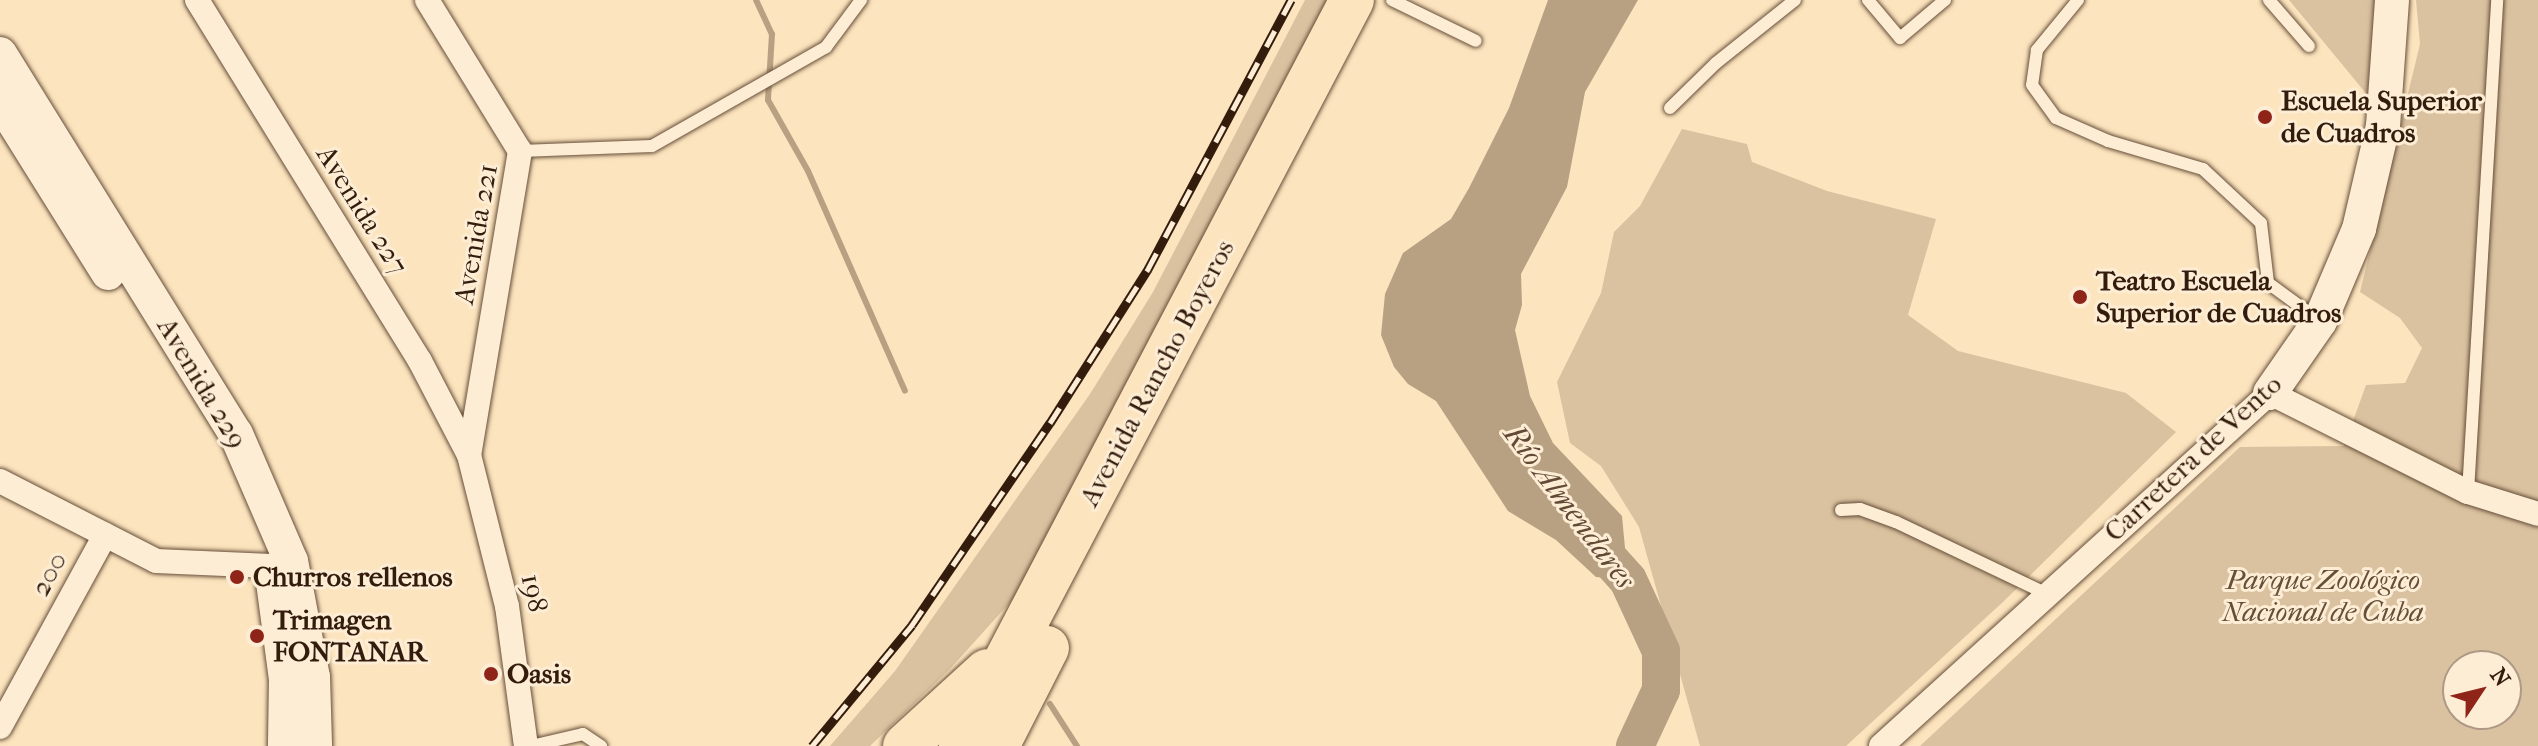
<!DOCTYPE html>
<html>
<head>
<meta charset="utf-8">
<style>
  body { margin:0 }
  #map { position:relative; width:2538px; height:746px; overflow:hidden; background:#fce4be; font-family:"IM FELL French Canon",serif }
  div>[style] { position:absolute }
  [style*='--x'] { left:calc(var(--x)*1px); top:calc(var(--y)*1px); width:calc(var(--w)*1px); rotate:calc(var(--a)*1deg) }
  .green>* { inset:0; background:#dac2a0 }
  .water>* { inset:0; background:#b8a082 }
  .stream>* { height:6px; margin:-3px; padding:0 3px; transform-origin:3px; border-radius:3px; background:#b8a082 }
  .river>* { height:38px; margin:-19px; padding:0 19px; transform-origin:19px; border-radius:19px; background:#b8a082 }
  .roads { filter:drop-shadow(0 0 2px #664e39) drop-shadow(0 0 2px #664e39) }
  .lane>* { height:12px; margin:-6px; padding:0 6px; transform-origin:6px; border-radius:6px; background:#fdedd5 }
  .street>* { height:24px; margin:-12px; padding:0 12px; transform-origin:12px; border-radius:12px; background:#fdedd5 }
  .secondary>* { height:34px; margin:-17px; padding:0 17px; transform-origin:17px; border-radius:17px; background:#fdedd5 }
  .highway>* { height:44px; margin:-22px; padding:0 22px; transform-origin:22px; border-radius:22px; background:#fce4be }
  .rail>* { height:9px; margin-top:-4.5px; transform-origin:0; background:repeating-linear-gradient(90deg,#fdedd5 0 18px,#341c0d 0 36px); box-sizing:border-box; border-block:2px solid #341c0d }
  .dots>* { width:22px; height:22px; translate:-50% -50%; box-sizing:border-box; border:4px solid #fdedd5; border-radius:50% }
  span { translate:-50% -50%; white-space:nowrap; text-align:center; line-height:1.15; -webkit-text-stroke:6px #fdedd5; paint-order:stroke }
  .poi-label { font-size:28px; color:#341c0d; font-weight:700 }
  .left { translate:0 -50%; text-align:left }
  .street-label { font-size:28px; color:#341c0d }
  .park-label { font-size:28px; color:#664e39; font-style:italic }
  .water-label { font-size:30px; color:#624a36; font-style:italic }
  .north { position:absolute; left:2442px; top:650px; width:80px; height:80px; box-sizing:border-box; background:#fdedd5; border:2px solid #ad9985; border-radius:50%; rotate:55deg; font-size:22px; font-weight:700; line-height:32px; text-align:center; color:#341c0d }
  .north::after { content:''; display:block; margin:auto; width:28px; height:36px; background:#8f2418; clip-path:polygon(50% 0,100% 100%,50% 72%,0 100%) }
</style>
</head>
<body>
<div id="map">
  <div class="green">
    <div style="clip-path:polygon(1305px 0,1334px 0,1022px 589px,950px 669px,870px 746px,830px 746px,895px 671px,1090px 394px,1153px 292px)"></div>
    <div style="clip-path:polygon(2289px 0,2375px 0,2369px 97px)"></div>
    <div style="clip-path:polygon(evenodd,2416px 0,2538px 0,2538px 746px,1920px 746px,2240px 447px,2344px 446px,2366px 385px,2405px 383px,2422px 348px,2400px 318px,2360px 292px,2420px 44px,2416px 0,2458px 666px,2506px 666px,2506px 714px,2458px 714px,2458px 666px)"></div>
    <div style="clip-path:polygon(1682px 129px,1747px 144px,1752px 162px,1827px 191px,1936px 219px,1908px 315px,1958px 351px,2126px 393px,2176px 432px,2004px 601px,1846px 746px,1700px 746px,1639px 527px,1601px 466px,1570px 443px,1557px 382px,1601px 293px,1614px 232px,1640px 206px)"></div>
  </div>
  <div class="water">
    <div style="clip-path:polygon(1548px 0,1638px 0,1585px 92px,1567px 187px,1521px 274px,1522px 305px,1515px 330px,1530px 396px,1553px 443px,1622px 516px,1628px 580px,1596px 577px,1556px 540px,1508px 511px,1436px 401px,1408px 384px,1394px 367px,1381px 335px,1385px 294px,1403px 253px,1451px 219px,1469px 188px,1509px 108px)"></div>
  </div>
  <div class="stream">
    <div style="--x:756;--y:0;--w:38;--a:65"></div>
    <div style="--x:772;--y:34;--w:66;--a:93.5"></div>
    <div style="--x:768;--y:100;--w:81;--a:60.6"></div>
    <div style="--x:808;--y:171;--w:240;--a:66.2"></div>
    <div style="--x:1050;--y:704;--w:50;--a:57.3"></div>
  </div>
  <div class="river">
    <div style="--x:1593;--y:541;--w:52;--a:48.1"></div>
    <div style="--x:1628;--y:580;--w:78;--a:65.1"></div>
    <div style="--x:1661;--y:651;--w:39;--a:90"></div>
    <div style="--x:1661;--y:690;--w:62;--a:114.9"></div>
  </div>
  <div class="roads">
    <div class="lane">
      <div style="--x:1392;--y:0;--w:93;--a:26"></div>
      <div style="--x:1868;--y:0;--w:50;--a:49.9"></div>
      <div style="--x:1900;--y:38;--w:59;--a:-40.2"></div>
      <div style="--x:2078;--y:0;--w:65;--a:129.4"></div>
      <div style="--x:2037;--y:50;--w:35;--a:98"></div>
      <div style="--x:2032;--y:85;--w:41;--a:54"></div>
      <div style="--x:2056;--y:118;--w:57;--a:23.9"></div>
      <div style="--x:2108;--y:141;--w:99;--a:16.4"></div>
      <div style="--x:2203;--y:169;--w:79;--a:43"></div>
      <div style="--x:2261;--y:223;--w:60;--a:83.3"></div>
      <div style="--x:2268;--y:283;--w:59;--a:36.1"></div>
      <div style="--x:2269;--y:0;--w:61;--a:49"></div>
      <div style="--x:1670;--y:108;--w:64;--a:-44.4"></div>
      <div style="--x:1716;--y:63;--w:101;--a:-38.6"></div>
      <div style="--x:520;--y:151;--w:132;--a:-2.2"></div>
      <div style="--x:652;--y:146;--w:200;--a:-29.6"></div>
      <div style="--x:826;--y:47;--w:59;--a:-53.3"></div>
      <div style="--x:2468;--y:492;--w:493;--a:-86.6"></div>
      <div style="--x:1841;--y:510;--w:19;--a:-3"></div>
      <div style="--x:1860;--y:509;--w:38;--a:20"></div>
      <div style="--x:1896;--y:522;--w:165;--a:25.5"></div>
      <div style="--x:531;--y:746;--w:53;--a:-13"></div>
      <div style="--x:583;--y:734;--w:22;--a:34"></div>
    </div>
    <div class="street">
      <div style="--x:197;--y:0;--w:424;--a:58.3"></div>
      <div style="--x:420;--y:361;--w:106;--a:62.5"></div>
      <div style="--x:469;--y:455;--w:156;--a:75.9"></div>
      <div style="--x:507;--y:606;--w:141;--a:82.3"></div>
      <div style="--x:427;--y:0;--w:177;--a:58.4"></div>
      <div style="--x:520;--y:151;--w:308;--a:99.5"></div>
      <div style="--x:0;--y:481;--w:175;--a:27.1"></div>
      <div style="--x:156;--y:561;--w:115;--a:2.5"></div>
      <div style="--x:271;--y:566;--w:21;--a:-14"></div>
      <div style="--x:0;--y:727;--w:219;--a:-61.3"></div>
      <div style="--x:1881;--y:746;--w:525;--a:-42.22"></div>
      <div style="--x:2270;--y:393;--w:221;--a:26.6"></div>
      <div style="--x:2468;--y:492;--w:73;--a:17.4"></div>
    </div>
    <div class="secondary">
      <div style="--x:0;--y:54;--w:447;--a:58.2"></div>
      <div style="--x:236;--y:434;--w:138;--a:66.6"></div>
      <div style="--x:291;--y:561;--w:118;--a:79.3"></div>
      <div style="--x:313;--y:677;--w:69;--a:88.3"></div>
      <div style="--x:0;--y:100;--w:204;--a:58"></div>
      <div style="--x:2270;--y:393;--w:88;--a:-55.2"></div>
      <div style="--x:2320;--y:321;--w:100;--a:-67"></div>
      <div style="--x:2359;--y:229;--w:106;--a:-76.9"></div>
      <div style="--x:2383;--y:126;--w:126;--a:-85.9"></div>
      <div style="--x:273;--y:582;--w:98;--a:82.4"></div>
      <div style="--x:286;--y:679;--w:67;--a:90.9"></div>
    </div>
    <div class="highway">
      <div style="--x:905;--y:746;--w:111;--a:-42.4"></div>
      <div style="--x:961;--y:746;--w:842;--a:-62.34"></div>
      <div style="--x:997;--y:746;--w:110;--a:-63"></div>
    </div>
  </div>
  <div class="rail">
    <div style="--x:812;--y:746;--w:157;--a:-50.4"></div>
    <div style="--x:912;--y:625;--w:245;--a:-55.7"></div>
    <div style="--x:1050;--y:423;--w:183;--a:-57.5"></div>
    <div style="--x:1148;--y:269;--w:305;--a:-62"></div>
  </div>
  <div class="dots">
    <div style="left:2265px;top:117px;background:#8f2418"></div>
    <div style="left:2080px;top:297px;background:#8f2418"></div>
    <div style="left:237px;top:577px;background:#8f2418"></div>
    <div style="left:257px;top:636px;background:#8f2418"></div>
    <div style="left:491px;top:674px;background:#8f2418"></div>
  </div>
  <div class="poi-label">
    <span class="left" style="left:2281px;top:117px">Escuela Superior<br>de Cuadros</span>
    <span class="left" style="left:2096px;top:297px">Teatro Escuela<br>Superior de Cuadros</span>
    <span class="left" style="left:253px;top:577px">Churros rellenos</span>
    <span class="left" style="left:273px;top:636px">Trimagen<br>FONTANAR</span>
    <span class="left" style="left:507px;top:674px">Oasis</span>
  </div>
  <div class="street-label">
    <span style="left:362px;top:210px;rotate:58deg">Avenida 227</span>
    <span style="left:476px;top:234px;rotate:-80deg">Avenida 221</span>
    <span style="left:1157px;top:373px;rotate:-62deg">Avenida Rancho Boyeros</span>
    <span style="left:202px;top:383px;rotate:59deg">Avenida 229</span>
    <span style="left:2193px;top:458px;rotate:-43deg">Carretera de Vento</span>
    <span style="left:49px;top:574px;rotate:-61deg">200</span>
    <span style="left:534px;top:593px;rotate:78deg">198</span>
  </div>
  <div class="park-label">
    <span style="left:2323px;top:596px">Parque Zoológico<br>Nacional de Cuba</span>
  </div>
  <div class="water-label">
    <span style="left:1569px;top:507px;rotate:53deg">Río Almendares</span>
  </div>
  <div class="north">N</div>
</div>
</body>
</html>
